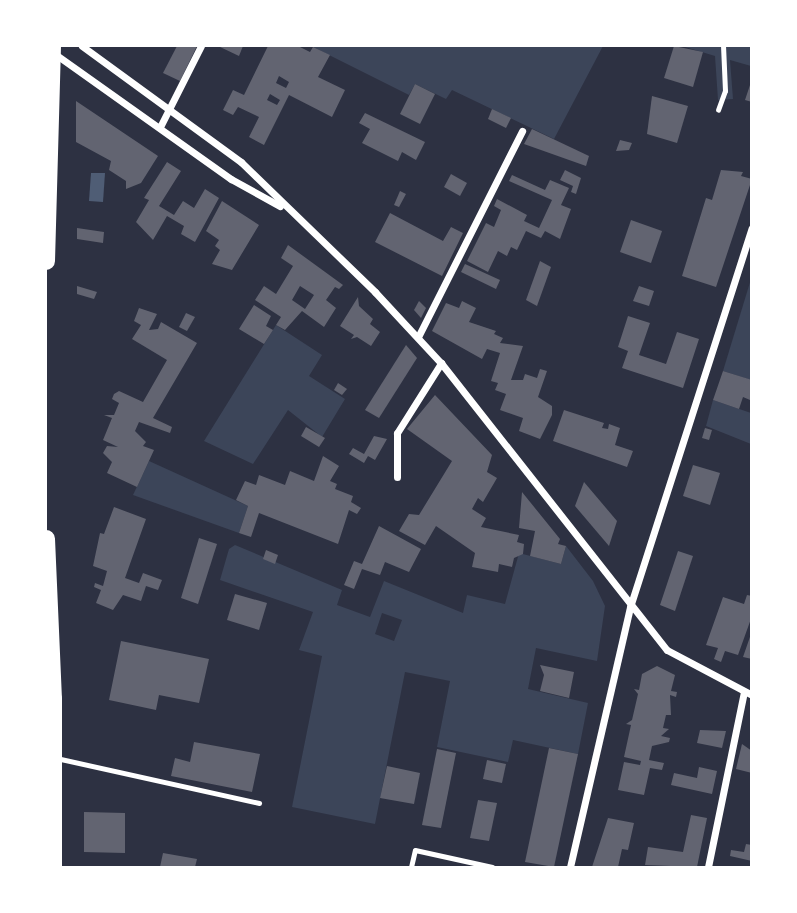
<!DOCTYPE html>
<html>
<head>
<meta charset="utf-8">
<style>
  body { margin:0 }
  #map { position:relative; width:797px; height:913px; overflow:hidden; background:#2d3142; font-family:Bitter,serif }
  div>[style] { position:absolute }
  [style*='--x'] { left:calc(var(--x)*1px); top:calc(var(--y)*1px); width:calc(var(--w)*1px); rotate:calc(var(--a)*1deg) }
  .green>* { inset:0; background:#3c4559 }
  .water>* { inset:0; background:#4f5d75 }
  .building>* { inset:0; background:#626471 }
  .path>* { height:4.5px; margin:-2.25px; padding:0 2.25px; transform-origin:2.25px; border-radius:2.25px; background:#fff }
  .service>* { height:5px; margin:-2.5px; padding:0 2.5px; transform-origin:2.5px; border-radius:2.5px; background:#fff }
  .minor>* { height:7px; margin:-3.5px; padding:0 3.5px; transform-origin:3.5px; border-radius:3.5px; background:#fff }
  .primary>* { height:18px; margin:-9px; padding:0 9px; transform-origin:9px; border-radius:9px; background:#fff }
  span { translate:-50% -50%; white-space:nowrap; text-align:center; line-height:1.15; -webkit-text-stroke:6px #fff; paint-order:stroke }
  .frame { position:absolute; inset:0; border:47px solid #fff; pointer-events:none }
</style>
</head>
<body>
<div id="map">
  <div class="green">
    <div style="clip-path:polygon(603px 46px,554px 139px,452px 90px,446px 99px,415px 84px,409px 95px,313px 47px)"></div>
    <div style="clip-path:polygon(682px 46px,751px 46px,751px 66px,730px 60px,733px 99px,718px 100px,715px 56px)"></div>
    <div style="clip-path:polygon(751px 279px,751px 380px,723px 371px)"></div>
    <div style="clip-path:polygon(276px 325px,322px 355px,309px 376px,345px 399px,322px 437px,288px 410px,253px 464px,204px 441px)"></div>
    <div style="clip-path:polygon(713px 400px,751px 413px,751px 444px,706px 426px)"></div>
    <div style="clip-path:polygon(149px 461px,248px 506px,239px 533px,133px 495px)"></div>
    <div style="clip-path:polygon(evenodd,235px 545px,342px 590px,337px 605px,370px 617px,384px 581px,463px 613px,467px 595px,505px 604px,519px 553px,561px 564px,566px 546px,593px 581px,605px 606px,597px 661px,536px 648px,528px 689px,588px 703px,578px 754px,513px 740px,508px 762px,437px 747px,450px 681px,405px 672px,375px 824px,292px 807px,322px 656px,299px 650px,313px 612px,220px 580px,229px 549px,235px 545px,382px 613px,402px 620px,394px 641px,375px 634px,382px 613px)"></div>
  </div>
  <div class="water">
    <div style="clip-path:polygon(91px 173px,105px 173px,103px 202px,89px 201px)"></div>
  </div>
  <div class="building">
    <div style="clip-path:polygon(177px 46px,197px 46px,180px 81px,163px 73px)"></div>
    <div style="clip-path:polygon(218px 46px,243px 46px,239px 56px)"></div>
    <div style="clip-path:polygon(evenodd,268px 46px,298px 46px,310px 52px,313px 47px,330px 55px,318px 77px,345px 90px,332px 117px,289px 95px,264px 145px,249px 137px,259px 117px,238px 107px,233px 115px,223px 110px,233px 90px,244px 95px,268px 46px,279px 76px,289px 82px,286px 88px,276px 83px,279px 76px,268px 46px,270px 94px,280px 100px,277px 105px,267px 100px,270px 94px)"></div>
    <div style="clip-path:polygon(674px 46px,703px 52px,693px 87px,664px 78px)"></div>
    <div style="clip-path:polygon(751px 82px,752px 82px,752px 102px,745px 100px)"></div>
    <div style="clip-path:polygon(415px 84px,435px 94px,420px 124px,400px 114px)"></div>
    <div style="clip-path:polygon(652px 96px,688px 106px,677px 143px,647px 134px)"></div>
    <div style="clip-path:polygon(76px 101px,158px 156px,141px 183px,126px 189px,126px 181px,109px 170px,111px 161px,76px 142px)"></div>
    <div style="clip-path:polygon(492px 109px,511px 118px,506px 128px,488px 119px)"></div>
    <div style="clip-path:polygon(365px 113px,425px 142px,416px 160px,402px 152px,398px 161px,362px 143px,370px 129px,359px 123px)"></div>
    <div style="clip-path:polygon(532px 129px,589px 156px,586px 166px,524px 144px)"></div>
    <div style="clip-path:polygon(620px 140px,632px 143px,629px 150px,616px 151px)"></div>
    <div style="clip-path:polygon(167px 162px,181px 171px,159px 206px,174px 215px,183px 201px,194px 208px,205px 189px,219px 198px,195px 242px,181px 234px,184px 226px,167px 216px,153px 240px,136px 222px,149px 200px,144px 198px)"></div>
    <div style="clip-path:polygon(565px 170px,581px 178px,576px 194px,571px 192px,573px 186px,560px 180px)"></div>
    <div style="clip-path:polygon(721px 170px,743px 172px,741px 176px,752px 179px,716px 287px,682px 276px,706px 198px,712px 200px)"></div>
    <div style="clip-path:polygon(451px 174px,467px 183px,460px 196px,444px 187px)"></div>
    <div style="clip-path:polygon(512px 175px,545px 190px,550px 180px,569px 188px,561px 205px,571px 209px,560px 239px,545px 231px,541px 238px,526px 231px,517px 250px,511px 247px,507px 256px,498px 251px,488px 272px,467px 261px,486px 223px,494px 227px,501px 210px,494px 206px,497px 199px,527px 215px,524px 221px,539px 228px,552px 200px,509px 181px)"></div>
    <div style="clip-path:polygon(400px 191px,406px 194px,399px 207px,394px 205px)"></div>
    <div style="clip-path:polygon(222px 201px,259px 225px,232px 270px,212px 264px,220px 250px,215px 246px,219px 240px,206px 231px)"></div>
    <div style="clip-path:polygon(390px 213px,443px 241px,451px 227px,463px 233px,442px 276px,375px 242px)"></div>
    <div style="clip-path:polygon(631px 220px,662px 231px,651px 263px,620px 252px)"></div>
    <div style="clip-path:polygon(77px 228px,104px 232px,103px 243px,77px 239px)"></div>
    <div style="clip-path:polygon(evenodd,288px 245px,343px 285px,339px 289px,335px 287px,326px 300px,336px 308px,324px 327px,302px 311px,285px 330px,276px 325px,281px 317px,255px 300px,264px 286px,276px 294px,293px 266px,281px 258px,288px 245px,300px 286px,314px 295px,305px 309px,292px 300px,300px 286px)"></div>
    <div style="clip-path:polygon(540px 261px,551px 267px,537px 306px,526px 300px)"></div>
    <div style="clip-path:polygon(465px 264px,500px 280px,496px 289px,461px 272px)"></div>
    <div style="clip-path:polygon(77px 286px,97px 292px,94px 299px,77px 294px)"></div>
    <div style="clip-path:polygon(639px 286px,654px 291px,649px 306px,633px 301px)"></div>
    <div style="clip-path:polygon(358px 297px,359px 306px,373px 319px,370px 324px,380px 332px,371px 346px,357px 337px,351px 339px,354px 335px,340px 326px)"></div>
    <div style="clip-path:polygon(419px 301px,426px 308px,421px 318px,414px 310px)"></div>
    <div style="clip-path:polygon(462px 301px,476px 308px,469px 322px,496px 331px,494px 334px,503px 338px,500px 343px,523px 346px,511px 380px,523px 380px,525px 374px,537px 378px,540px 369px,547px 371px,538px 397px,552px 406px,552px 415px,540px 439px,519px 431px,523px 418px,500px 410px,506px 394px,495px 390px,498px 383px,491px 381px,500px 353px,487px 349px,482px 359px,432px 331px,446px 303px,459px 308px)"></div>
    <div style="clip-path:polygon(254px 305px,271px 316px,266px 326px,273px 330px,264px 344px,239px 329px)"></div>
    <div style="clip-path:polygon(139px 308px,157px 314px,149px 330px,158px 329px,161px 322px,197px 343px,153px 418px,172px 427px,170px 433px,139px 422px,135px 431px,146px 442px,143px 446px,154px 450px,137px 487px,107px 473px,112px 462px,103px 453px,107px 446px,118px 447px,103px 440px,112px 418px,104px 415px,114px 415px,119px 403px,112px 399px,114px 394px,119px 391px,143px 402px,167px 360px,132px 339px,141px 325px,134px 321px)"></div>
    <div style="clip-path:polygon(186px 313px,195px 317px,187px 331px,179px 327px)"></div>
    <div style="clip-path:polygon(628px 316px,650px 323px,639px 355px,666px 364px,677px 332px,699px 339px,683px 388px,622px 368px,628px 351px,618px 347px)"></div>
    <div style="clip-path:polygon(406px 345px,417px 358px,379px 418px,365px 410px)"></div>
    <div style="clip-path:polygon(723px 371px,752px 380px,750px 400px,743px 397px,739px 409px,713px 400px)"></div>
    <div style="clip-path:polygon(338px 383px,347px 389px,342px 395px,334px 390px)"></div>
    <div style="clip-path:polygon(435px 395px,492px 455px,487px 472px,497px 478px,483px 502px,478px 498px,472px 509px,486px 518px,481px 527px,519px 535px,517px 542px,524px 544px,523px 554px,514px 558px,512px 567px,499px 564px,498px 572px,472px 567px,475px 553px,436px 526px,425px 545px,399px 531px,409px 514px,419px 515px,452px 461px,407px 429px)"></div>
    <div style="clip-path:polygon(564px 410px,604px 423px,602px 428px,608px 429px,609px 424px,620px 428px,615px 445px,633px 451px,627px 467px,553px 441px)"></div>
    <div style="clip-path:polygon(306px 427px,325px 438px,319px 447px,301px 436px)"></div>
    <div style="clip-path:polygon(705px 428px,712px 430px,709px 440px,702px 438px)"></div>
    <div style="clip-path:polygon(374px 436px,387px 439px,375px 460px,368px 456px,364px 463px,349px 454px,353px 448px,364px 454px)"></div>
    <div style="clip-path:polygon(323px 456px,339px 466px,330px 481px,337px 484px,335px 489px,353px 496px,351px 502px,361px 508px,357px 514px,349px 510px,338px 544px,259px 513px,251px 537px,239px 533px,248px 506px,236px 500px,245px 481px,256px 485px,259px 475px,285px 485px,290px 471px,314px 481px)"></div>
    <div style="clip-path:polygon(693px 465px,720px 473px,710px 505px,683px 496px)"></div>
    <div style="clip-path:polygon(584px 482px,617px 521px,609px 546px,575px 506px)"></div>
    <div style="clip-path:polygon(522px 492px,560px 539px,558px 544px,566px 546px,561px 564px,530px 556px,535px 531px,519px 528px)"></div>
    <div style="clip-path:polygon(114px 507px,146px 519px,125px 578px,139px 583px,143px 573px,162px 580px,158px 590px,146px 586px,141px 601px,123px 595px,113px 610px,96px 603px,101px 590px,94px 587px,95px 583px,103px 586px,107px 571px,93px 566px,100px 533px,104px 534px)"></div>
    <div style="clip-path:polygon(379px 526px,421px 549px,409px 572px,385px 562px,380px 575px,362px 569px,354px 589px,344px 585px,354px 561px,362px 564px)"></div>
    <div style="clip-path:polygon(199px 538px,217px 544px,198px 604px,181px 598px)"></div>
    <div style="clip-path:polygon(266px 550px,278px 555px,275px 564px,263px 559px)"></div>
    <div style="clip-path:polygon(678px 551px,693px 556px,675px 611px,660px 605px)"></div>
    <div style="clip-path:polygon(235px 594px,267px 603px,259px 630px,227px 620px)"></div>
    <div style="clip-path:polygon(747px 595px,752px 596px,752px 616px,738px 655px,725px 651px,721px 662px,714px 659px,718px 648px,706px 645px,723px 597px,744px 604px)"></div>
    <div style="clip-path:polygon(751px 634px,752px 634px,752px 659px,743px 657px)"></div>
    <div style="clip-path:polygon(121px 641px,209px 659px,199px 703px,159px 695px,156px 710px,109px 700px)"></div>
    <div style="clip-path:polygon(540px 665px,574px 672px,569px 698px,540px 691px,544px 675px)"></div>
    <div style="clip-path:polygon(657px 666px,675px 675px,671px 691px,677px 692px,676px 697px,670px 695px,671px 715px,666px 715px,663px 728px,669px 729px,661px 736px,670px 738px,669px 742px,652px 746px,649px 760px,664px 763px,662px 770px,650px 768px,644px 795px,618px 790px,624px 762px,640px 765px,641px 761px,624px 757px,631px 725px,626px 724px,632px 720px,638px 694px,634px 689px,639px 690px,642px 674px)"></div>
    <div style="clip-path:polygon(700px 730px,726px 731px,722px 748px,697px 743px)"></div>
    <div style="clip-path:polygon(194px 742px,260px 754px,252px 792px,171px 776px,175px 758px,190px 762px)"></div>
    <div style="clip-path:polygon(742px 744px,752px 751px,752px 773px,736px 769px)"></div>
    <div style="clip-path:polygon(549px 748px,578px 754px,554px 867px,525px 862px)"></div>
    <div style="clip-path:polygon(437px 749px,456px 753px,441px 828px,422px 825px)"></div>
    <div style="clip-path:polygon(487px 760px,506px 764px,502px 783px,483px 779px)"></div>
    <div style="clip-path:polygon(387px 766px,420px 773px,414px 804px,380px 798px)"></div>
    <div style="clip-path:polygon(699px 767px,717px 771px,712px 794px,671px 785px,674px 773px,697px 778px)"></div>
    <div style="clip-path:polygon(478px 800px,497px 803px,489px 841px,470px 838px)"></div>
    <div style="clip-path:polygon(84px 812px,125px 813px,125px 853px,84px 852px)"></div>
    <div style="clip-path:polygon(691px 815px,707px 818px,697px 867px,645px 865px,648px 847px,683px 852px)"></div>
    <div style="clip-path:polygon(608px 818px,634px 823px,628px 850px,622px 849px,618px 867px,592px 867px)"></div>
    <div style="clip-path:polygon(746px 844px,752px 845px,752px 861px,730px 856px,731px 850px,744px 852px)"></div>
    <div style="clip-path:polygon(163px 853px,197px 859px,195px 867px,160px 867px)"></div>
  </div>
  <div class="path">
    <div style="--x:718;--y:110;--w:20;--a:-70"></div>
    <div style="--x:725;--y:91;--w:45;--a:-92.5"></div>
  </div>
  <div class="service">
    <div style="--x:56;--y:758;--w:208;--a:12.5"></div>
    <div style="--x:411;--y:867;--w:17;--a:-77"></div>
    <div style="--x:415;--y:850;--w:79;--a:12.4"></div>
  </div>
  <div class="minor">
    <div style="--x:82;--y:46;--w:197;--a:36.1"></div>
    <div style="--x:241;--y:162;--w:187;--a:44.1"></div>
    <div style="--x:375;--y:292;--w:97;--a:47.1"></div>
    <div style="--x:441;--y:363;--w:365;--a:51.8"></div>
    <div style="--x:667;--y:650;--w:96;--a:27.9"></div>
    <div style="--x:55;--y:54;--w:216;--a:35.4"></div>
    <div style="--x:231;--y:179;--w:56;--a:28.9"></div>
    <div style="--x:160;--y:127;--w:91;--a:-63.2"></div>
    <div style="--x:418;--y:337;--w:231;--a:-63.2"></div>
    <div style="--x:397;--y:477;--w:44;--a:-90"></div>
    <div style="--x:397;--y:433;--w:83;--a:-57.8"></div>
    <div style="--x:570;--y:867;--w:267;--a:-77"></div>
    <div style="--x:630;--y:607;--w:398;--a:-72.2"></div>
    <div style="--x:708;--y:867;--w:179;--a:-78.4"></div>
  </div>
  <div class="primary">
    <div style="--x:46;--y:261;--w:215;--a:-88.4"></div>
    <div style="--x:46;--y:539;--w:160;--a:87.5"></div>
    <div style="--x:53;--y:699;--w:168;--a:90"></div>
  </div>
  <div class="frame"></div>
</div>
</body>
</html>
